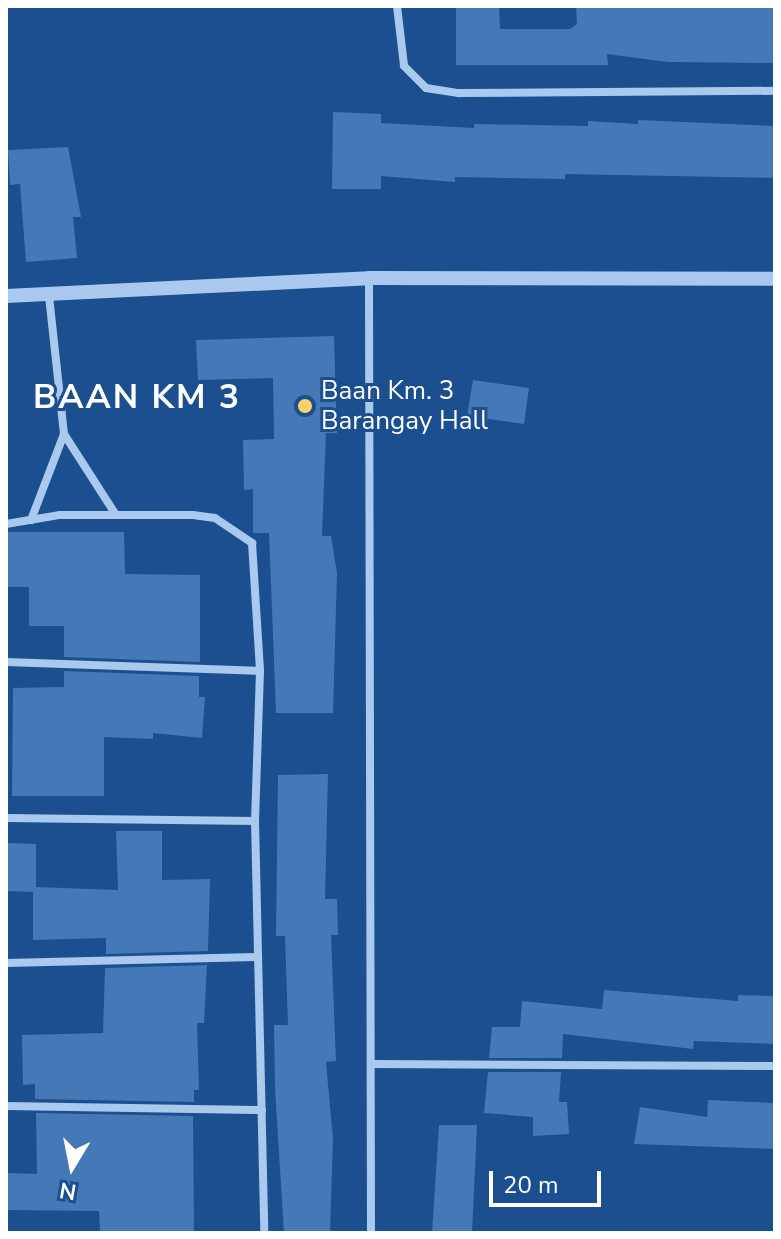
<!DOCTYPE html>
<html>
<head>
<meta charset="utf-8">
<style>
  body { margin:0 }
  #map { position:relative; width:781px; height:1239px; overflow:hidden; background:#1b4f8f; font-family:"Nunito Sans",sans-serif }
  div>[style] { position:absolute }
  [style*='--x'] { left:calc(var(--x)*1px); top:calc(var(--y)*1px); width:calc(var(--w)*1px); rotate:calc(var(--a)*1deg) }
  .building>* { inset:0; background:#4478b7 }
  .minor>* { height:8px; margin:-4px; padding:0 4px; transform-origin:4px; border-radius:4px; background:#a9c9ee }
  .tertiary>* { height:14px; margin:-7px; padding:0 7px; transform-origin:7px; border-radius:7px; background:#a9c9ee }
  .dots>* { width:22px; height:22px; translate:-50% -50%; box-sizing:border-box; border:4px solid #1b4f8f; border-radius:50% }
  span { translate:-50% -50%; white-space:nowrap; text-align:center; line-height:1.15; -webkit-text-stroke:6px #1b4f8f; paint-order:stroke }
  .poi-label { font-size:26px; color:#fff }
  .left { translate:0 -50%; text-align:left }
  .district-label { font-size:34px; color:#fff; font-weight:700; letter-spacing:2px }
  .frame { position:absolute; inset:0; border:8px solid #fff; pointer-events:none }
  .north { position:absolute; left:32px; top:1127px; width:80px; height:80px; -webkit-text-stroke:6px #1b4f8f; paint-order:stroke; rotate:190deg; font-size:22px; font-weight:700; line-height:32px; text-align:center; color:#fff }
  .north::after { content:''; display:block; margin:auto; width:28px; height:36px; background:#fff; clip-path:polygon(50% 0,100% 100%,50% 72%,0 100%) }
  .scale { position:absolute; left:489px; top:1171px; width:112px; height:36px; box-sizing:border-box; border:4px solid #fff; border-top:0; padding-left:10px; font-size:24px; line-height:28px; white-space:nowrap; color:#fff; -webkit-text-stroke:6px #1b4f8f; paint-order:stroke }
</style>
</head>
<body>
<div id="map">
  <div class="building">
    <div style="clip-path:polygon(456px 6px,499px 6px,500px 29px,570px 29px,577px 24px,576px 6px,775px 6px,775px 63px,668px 62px,607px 54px,608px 65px,456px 65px)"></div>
    <div style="clip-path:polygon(333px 112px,381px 114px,381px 123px,474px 128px,474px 124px,588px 126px,588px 121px,638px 124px,638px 120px,775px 126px,775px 178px,565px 174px,565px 179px,455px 177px,455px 182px,381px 176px,381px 189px,332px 189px)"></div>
    <div style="clip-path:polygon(68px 147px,81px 217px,73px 217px,77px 258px,26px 262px,20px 184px,10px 185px,8px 150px)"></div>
    <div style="clip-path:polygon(334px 336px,337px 433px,326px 433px,322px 536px,331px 536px,337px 573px,333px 713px,276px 713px,269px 533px,253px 533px,253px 489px,244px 490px,243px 440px,274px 439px,273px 378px,198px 380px,196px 340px)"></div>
    <div style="clip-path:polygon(473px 380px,529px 388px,524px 424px,467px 416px)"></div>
    <div style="clip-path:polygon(6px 532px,124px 532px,125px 574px,200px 575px,200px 662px,64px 657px,64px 626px,29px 626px,29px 587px,6px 587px)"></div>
    <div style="clip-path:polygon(64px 671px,199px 676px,199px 697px,205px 697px,202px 738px,153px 733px,153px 739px,104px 737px,104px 796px,12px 796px,13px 688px,64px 687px)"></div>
    <div style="clip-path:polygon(328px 774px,325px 899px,337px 899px,338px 935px,331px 935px,336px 1061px,326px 1062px,333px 1139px,330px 1233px,284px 1233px,275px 1089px,274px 1025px,288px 1025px,285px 936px,276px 936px,278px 775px)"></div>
    <div style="clip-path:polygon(116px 831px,162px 831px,162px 880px,210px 879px,208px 951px,106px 954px,106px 938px,33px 940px,33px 892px,6px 891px,6px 843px,36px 844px,36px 887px,118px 890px)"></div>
    <div style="clip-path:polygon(207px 965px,204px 1023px,197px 1023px,199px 1090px,194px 1090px,194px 1102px,35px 1099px,35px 1084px,23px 1085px,22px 1035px,103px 1033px,105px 968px)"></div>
    <div style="clip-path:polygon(604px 990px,738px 1001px,738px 995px,775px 996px,775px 1044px,694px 1041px,693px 1049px,563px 1034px,562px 1058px,489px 1058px,492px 1027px,520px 1027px,522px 1001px,602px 1009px)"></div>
    <div style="clip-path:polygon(488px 1072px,561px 1072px,559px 1102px,567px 1102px,569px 1134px,533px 1136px,533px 1117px,484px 1113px)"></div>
    <div style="clip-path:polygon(708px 1100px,775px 1103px,775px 1149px,634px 1144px,640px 1107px,707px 1117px)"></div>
    <div style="clip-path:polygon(36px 1113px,193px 1116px,194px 1233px,100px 1233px,99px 1211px,6px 1210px,6px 1173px,37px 1174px)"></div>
    <div style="clip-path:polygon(439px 1125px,477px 1125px,472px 1233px,432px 1233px)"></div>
  </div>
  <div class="minor">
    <div style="--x:397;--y:6;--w:60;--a:83.3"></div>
    <div style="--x:404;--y:66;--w:31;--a:45"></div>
    <div style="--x:426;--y:88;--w:33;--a:9"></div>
    <div style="--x:459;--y:93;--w:316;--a:-0.4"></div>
    <div style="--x:369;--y:278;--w:955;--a:89.88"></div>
    <div style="--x:49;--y:296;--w:139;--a:83.8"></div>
    <div style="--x:64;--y:434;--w:96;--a:57.3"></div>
    <div style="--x:31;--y:520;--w:92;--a:-69"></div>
    <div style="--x:6;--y:524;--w:55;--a:-9.5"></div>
    <div style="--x:60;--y:515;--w:133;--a:0"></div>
    <div style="--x:193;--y:515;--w:22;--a:8"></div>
    <div style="--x:215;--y:518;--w:45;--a:34"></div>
    <div style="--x:252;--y:543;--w:128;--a:86.4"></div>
    <div style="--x:260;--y:671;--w:150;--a:91.9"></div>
    <div style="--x:255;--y:821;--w:412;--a:88.7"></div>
    <div style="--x:6;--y:662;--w:254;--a:2"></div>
    <div style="--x:6;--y:818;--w:249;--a:0.7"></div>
    <div style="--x:6;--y:963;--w:252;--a:-1.4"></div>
    <div style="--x:371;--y:1064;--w:404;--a:0.3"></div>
    <div style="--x:6;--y:1106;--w:256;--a:0.9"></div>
  </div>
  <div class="tertiary">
    <div style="--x:6;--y:296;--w:363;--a:-2.8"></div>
    <div style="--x:369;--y:278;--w:406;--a:0.1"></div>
  </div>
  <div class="dots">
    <div style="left:305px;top:406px;background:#ffd166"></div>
  </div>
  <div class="poi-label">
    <span class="left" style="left:321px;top:406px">Baan Km. 3<br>Barangay Hall</span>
  </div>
  <div class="district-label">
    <span style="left:137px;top:398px">BAAN KM 3</span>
  </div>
  <div class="frame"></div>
  <div class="north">N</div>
  <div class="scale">20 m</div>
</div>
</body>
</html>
